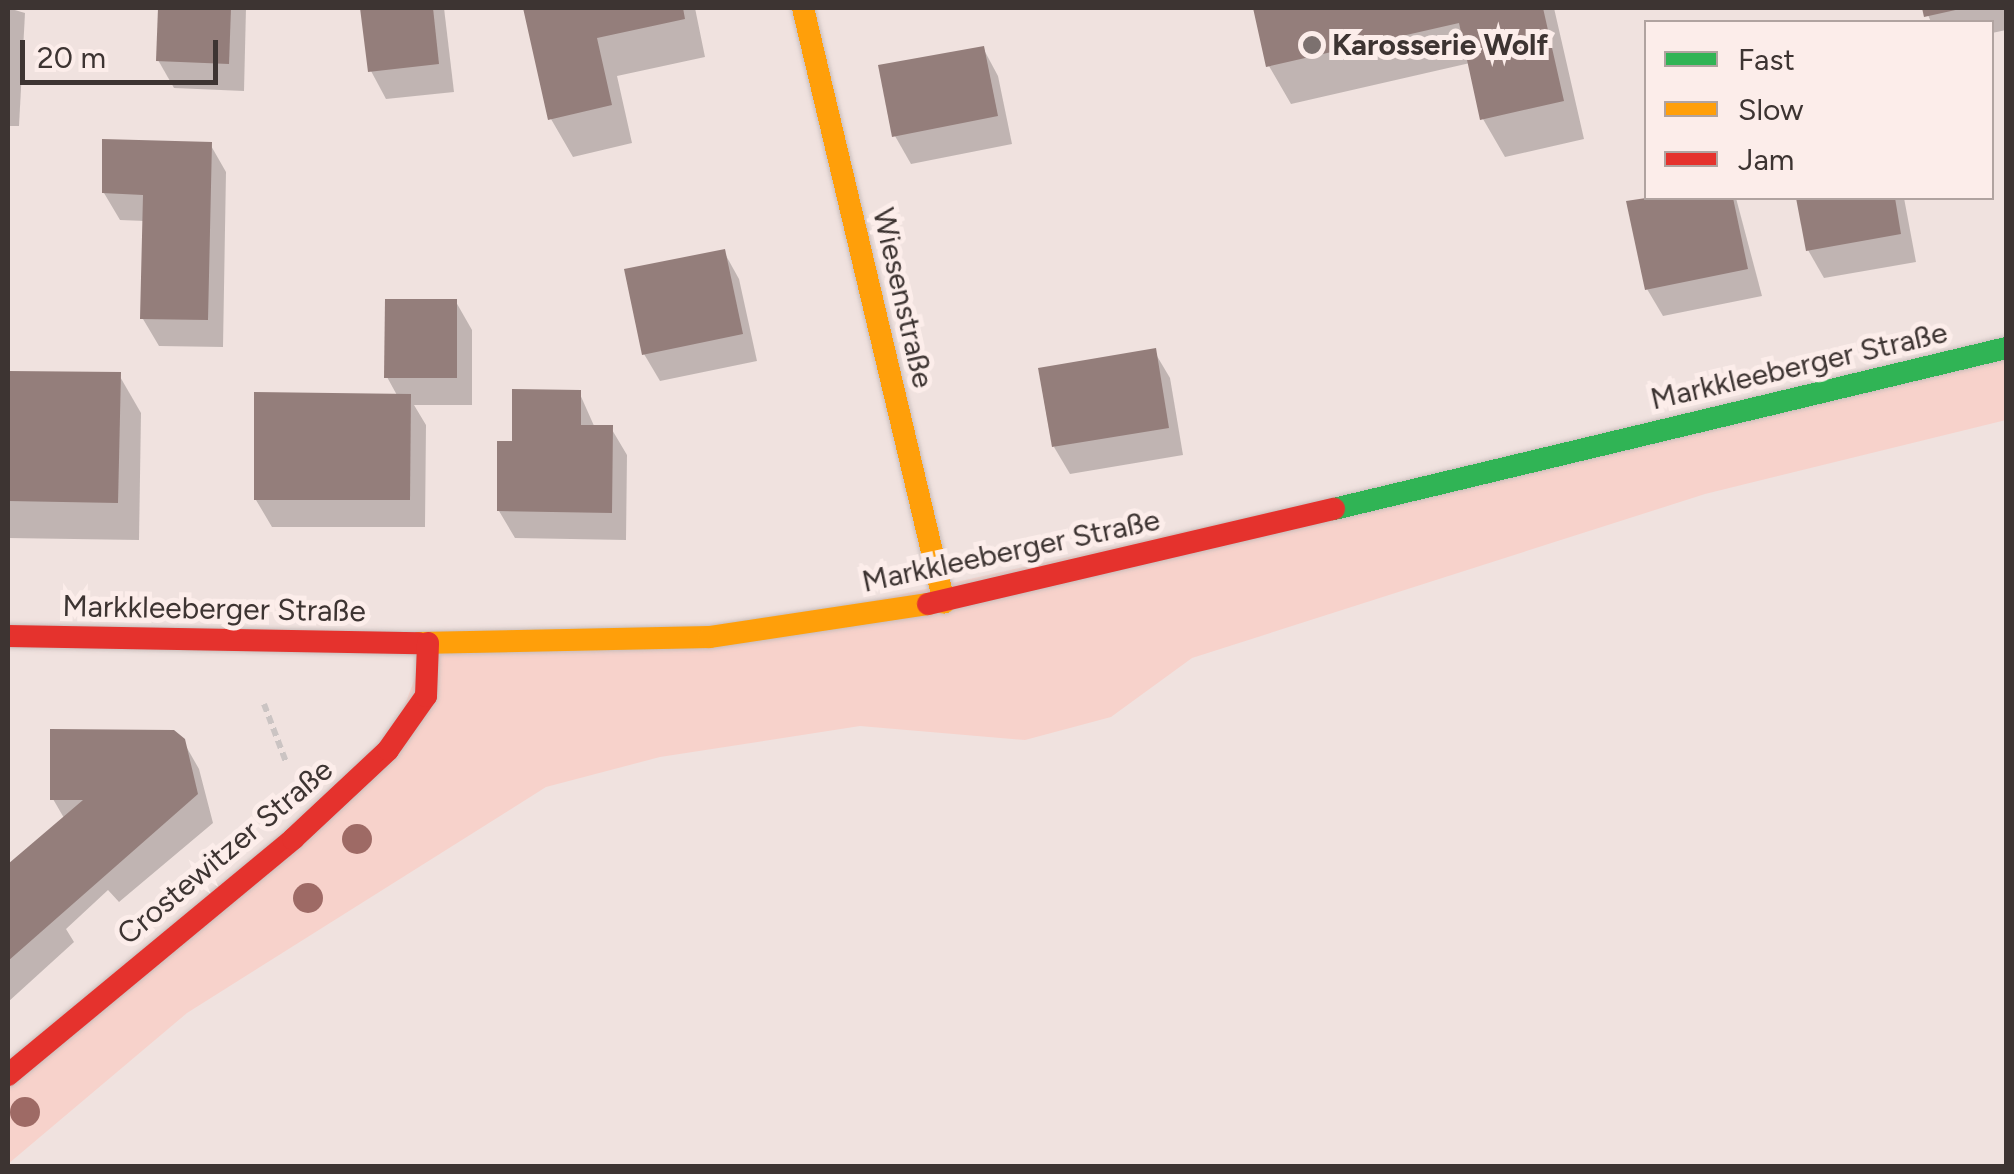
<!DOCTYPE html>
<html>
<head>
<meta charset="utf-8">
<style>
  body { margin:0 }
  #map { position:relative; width:2014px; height:1174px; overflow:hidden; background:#f0e2df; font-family:Figtree,sans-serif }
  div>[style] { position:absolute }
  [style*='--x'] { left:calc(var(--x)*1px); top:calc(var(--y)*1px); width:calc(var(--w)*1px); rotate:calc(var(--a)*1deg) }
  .green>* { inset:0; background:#f7d2cb }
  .shadow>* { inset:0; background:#0003 }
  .building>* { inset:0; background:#947e7b }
  .path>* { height:6px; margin-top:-3px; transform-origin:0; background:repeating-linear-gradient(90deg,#cbc4c3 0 8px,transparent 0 13px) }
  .roads { filter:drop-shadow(0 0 2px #c7bcba) drop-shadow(0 0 2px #c7bcba) }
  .fast>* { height:22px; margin:-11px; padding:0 11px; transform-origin:11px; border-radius:11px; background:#30b455 }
  .slow>* { height:22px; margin:-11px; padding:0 11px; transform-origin:11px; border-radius:11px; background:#ff9f0a }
  .jam>* { height:22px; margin:-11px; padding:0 11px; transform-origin:11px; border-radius:11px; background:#e5322d }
  .trees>* { width:30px; height:30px; margin:-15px; border-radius:50%; background:#9e6a65 }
  .dots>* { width:28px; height:28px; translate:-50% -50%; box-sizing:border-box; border:5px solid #fcedea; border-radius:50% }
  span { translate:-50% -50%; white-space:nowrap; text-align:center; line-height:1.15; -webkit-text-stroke:10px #fcedea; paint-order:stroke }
  .poi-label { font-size:30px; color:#3d3432; font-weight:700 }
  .left { translate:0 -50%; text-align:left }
  .street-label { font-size:30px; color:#3d3432 }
  .frame { position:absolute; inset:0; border:10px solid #3d3432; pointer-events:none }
  .legend { position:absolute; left:1644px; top:20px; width:350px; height:180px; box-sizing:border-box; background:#fcedea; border:2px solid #b0a3a0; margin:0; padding:12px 18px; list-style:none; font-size:30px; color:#3d3432 }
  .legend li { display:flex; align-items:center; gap:20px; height:50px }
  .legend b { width:50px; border:2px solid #b0a3a0 }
  .scale { position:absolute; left:20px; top:40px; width:198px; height:45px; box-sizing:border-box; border:5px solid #3d3432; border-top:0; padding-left:12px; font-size:30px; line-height:35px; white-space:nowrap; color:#3d3432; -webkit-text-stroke:8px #fcedea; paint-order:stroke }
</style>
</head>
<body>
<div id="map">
  <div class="green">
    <div style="clip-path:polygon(2006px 348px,2006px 420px,1705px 494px,1192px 658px,1111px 717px,1025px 740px,860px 726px,660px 757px,546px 787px,187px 1013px,8px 1164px,8px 1075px,388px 750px,428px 643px,710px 637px)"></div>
  </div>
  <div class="shadow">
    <div style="clip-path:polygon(8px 8px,25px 13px,19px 126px,8px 126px)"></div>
    <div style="clip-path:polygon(160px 8px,246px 8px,244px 91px,174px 88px,158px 60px)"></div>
    <div style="clip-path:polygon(363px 8px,444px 8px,454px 92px,386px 99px,371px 71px)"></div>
    <div style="clip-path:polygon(526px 8px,695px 8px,705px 57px,617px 76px,632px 143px,573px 157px,551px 119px)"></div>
    <div style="clip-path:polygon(1256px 8px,1554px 8px,1584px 139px,1505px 157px,1483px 119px,1470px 63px,1291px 104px,1269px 66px)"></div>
    <div style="clip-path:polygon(1925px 8px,2006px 8px,2006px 30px,1992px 33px,1992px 22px,1931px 22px)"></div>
    <div style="clip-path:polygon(983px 48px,998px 76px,1012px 144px,911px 164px,895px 136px)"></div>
    <div style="clip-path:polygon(210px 144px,226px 172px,223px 347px,159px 346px,143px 319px,145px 221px,120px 220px,104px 193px)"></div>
    <div style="clip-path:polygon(1657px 198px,1736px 198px,1762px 296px,1663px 316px,1647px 289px,1629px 203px)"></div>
    <div style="clip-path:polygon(1799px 198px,1904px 198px,1916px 262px,1824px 278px,1808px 250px)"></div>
    <div style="clip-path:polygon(724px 252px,739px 279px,757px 361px,660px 381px,644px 354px)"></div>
    <div style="clip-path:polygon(456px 302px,472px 330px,472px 405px,414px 405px,426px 425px,425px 527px,272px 527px,256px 500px,398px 397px,387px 377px)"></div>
    <div style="clip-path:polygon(1154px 351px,1170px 378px,1183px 455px,1070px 474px,1054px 447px)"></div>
    <div style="clip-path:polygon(8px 374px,119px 375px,141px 413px,139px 540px,8px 538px)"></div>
    <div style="clip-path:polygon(579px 392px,595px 428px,611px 428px,627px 455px,626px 540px,515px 538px,499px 511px,515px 443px)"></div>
    <div style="clip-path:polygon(183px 741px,199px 769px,213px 823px,119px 902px,108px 890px,66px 929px,74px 942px,8px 1002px,8px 867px,64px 818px,53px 799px)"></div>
  </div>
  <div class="building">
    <div style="clip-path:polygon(158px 8px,231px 8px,229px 64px,156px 61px)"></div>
    <div style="clip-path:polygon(360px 8px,433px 8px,439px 64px,368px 72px)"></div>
    <div style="clip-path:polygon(523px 8px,683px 8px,685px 19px,597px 38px,612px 105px,548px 120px)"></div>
    <div style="clip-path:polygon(1253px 8px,1543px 8px,1564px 101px,1480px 120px,1459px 23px,1266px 67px)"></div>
    <div style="clip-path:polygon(1922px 8px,1960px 8px,1960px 9px,1924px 17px)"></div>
    <div style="clip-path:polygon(984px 46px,998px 116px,892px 137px,878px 65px)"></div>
    <div style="clip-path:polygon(102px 139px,212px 142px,208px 320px,140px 319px,143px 195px,102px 193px)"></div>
    <div style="clip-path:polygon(1646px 198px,1733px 198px,1748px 269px,1645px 290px,1626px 201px)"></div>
    <div style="clip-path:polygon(1796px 198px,1895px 198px,1901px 234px,1806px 251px)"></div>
    <div style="clip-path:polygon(725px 249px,743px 334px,642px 355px,624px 269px)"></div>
    <div style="clip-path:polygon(385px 299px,457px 299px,457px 378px,384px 378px)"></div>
    <div style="clip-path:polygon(1156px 348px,1169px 428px,1052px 447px,1038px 368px)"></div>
    <div style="clip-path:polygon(8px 371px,121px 372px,118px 503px,8px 501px)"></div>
    <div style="clip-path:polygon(512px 389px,581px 390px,581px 425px,613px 425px,612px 513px,497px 511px,497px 441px,512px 441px)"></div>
    <div style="clip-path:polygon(254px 392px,411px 394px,410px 500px,254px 500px)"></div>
    <div style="clip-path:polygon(50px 729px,174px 730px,185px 739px,198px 794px,8px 961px,8px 864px,83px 800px,50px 800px)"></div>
  </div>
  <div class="path">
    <div style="--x:264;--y:704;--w:62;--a:69.2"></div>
  </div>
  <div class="roads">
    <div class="fast">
      <div style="--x:1334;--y:509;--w:691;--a:-13.47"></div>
    </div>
    <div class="slow">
      <div style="--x:803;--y:8;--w:611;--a:76.65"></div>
      <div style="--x:419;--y:643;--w:291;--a:-1.2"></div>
      <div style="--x:710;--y:637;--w:220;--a:-8.6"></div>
    </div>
    <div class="jam">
      <div style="--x:928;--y:604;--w:417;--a:-13.2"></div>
      <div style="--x:8;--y:636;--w:411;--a:1"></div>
      <div style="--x:8;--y:1075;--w:370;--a:-39.6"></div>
      <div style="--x:293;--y:839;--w:130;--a:-43.1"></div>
      <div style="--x:388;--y:750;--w:66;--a:-54.9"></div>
      <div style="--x:426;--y:696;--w:53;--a:-87.8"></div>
    </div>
  </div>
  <div class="trees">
    <div style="left:357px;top:839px"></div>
    <div style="left:308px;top:898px"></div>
    <div style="left:25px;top:1112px"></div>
  </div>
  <div class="dots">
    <div style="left:1312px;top:45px;background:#7c716f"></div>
  </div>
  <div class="poi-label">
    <span class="left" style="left:1332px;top:45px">Karosserie Wolf</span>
  </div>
  <div class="street-label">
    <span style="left:903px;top:298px;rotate:77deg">Wiesenstraße</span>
    <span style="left:1799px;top:366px;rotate:-13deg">Markkleeberger Straße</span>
    <span style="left:1011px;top:551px;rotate:-12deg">Markkleeberger Straße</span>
    <span style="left:214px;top:609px;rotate:1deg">Markkleeberger Straße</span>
    <span style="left:225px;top:852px;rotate:-40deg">Crostewitzer Straße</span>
  </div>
  <div class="frame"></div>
  <ul class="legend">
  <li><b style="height:12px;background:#30b455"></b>Fast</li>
  <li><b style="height:12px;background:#ff9f0a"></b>Slow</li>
  <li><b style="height:12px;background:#e5322d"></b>Jam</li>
  </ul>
  <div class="scale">20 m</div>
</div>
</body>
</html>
